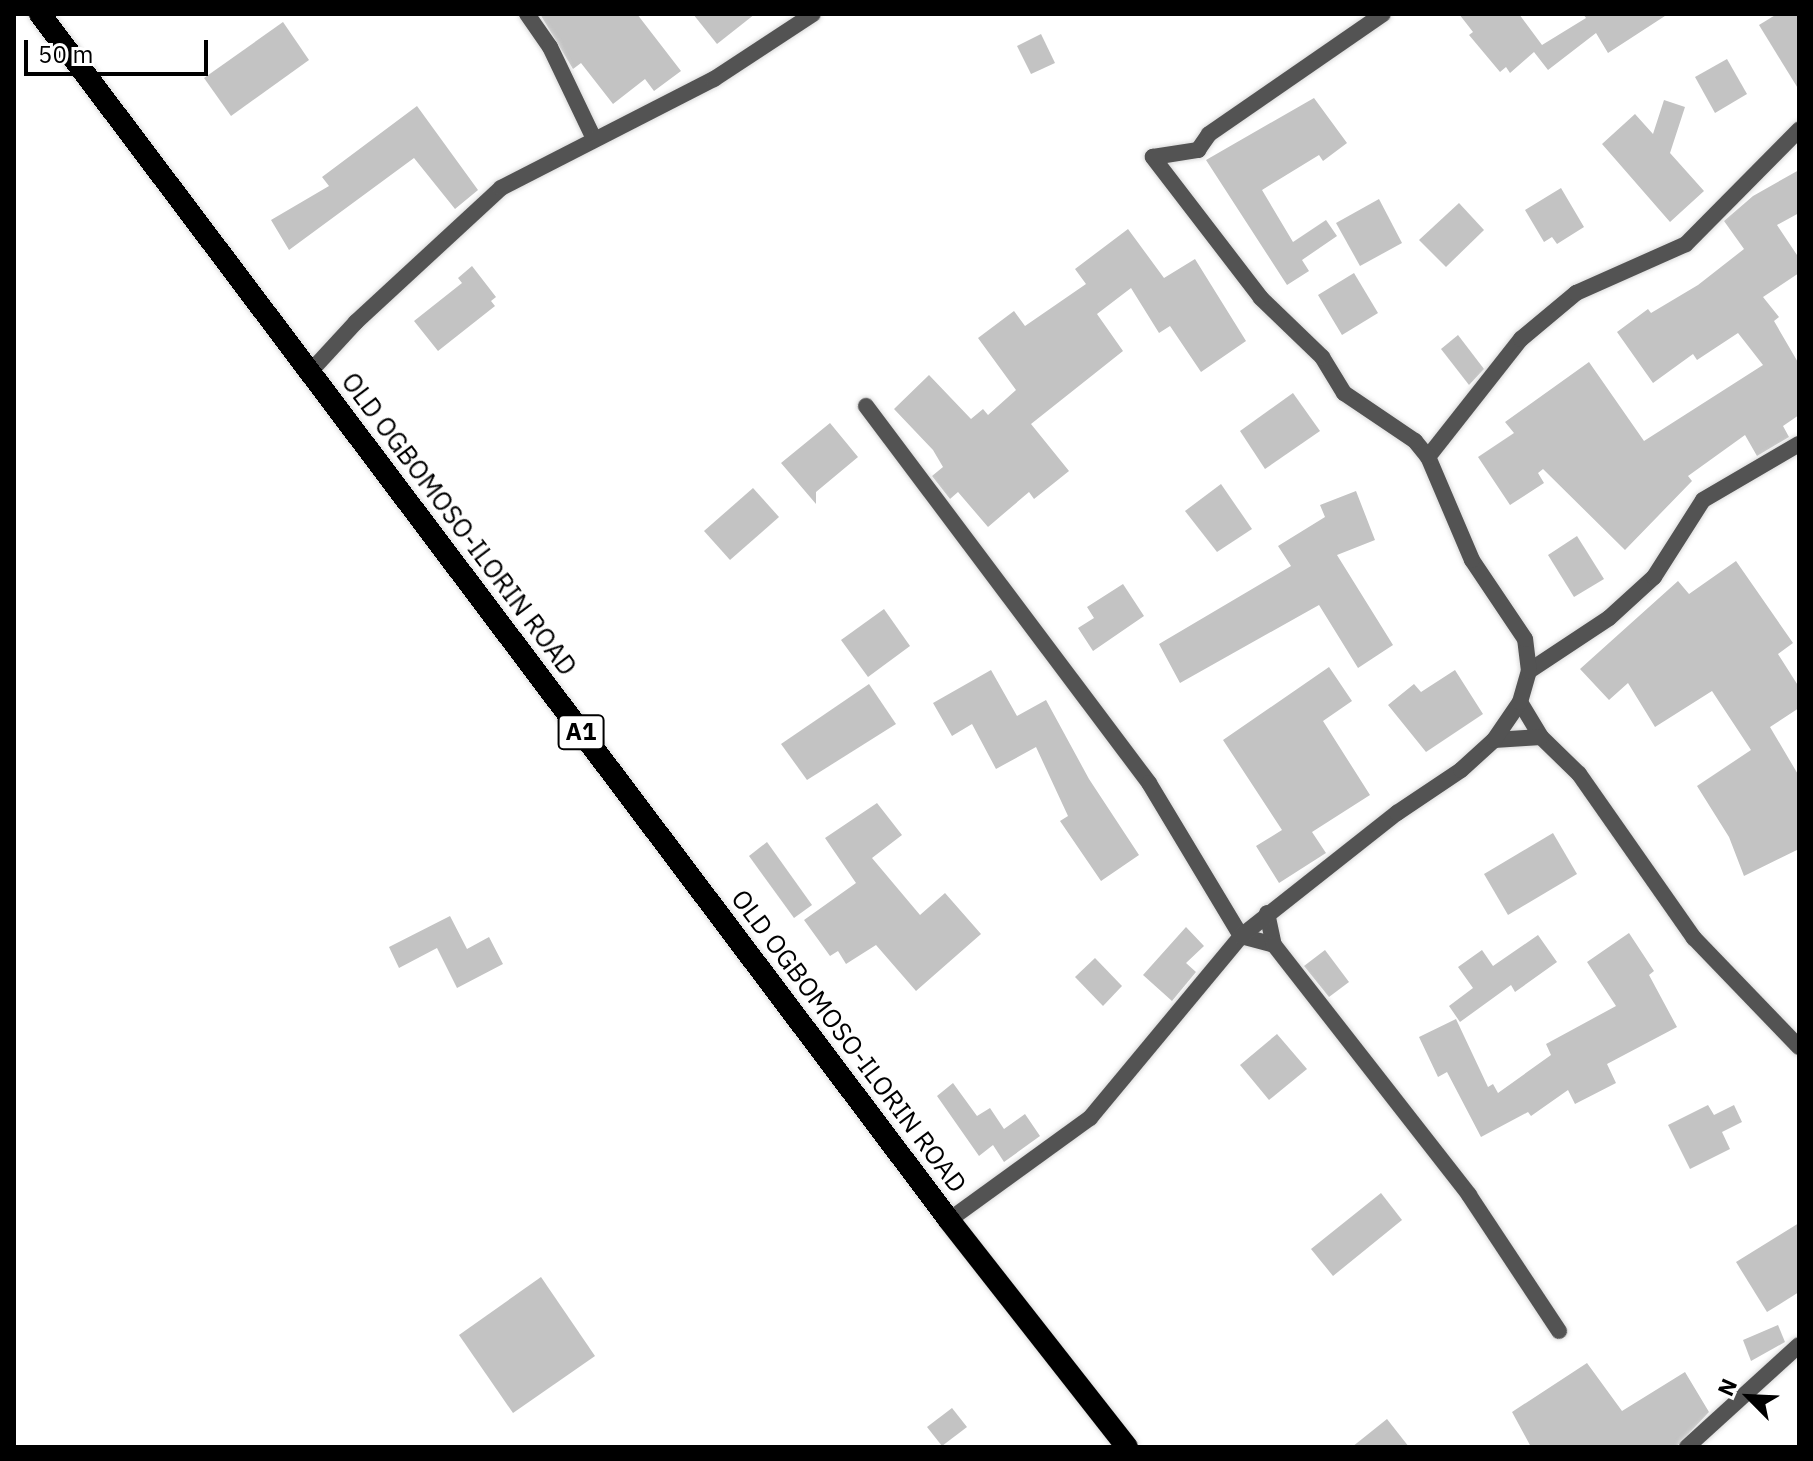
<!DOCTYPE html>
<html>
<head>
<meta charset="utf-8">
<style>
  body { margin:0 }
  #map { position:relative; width:1813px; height:1461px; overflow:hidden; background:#fff; font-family:"IBM Plex Sans",sans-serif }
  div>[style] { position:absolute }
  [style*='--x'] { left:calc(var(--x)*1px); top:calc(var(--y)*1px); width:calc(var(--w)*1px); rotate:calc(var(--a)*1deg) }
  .building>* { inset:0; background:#c3c3c3 }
  .roads { filter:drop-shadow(0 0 2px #dbdbdb) drop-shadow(0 0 2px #dbdbdb) }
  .minor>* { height:16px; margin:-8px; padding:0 8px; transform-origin:8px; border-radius:8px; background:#535353 }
  .trunk>* { height:22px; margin:-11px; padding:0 11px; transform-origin:11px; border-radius:11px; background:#000 }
  span { translate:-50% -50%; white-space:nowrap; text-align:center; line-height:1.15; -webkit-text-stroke:6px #fff; paint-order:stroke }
  .shield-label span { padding:2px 6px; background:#fff; border:2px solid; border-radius:6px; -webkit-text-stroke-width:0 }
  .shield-label { font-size:24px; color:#000; font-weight:700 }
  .street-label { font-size:26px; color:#000 }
  .frame { position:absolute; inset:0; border:16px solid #000; pointer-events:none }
  .north { position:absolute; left:1709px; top:1357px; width:80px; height:80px; -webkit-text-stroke:6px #fff; paint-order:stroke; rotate:294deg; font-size:22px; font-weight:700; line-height:32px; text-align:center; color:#000 }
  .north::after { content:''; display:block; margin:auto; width:28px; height:36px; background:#000; clip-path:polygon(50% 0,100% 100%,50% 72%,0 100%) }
  .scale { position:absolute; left:24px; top:40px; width:184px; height:36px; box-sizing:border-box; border:4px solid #000; border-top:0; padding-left:10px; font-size:24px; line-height:28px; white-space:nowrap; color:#000; -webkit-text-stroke:6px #fff; paint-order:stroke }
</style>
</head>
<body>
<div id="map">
  <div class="building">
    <div style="clip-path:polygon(540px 14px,637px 14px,681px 71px,654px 91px,645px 79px,613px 104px,581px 63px,573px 69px)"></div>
    <div style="clip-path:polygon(693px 14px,755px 14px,717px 44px)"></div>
    <div style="clip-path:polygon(1459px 14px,1519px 14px,1542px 45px,1586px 18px,1583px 14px,1668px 14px,1608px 53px,1596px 33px,1548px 70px,1534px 52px,1510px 73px,1506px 67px,1500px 72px,1469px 35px,1473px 32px)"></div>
    <div style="clip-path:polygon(1777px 14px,1799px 14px,1799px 90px,1759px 25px)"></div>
    <div style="clip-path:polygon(283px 22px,309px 60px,231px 116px,204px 78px)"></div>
    <div style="clip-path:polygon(1041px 34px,1055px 63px,1031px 74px,1017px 46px)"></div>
    <div style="clip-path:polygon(1727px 59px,1747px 94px,1715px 113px,1695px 77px)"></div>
    <div style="clip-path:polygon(1314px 98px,1347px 143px,1323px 161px,1319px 155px,1262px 190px,1293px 242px,1326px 220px,1337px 236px,1302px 260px,1309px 271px,1287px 285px,1206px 160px)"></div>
    <div style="clip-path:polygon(1664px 100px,1685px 107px,1670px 153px,1704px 191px,1670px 222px,1602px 144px,1635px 114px,1653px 134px)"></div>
    <div style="clip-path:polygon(417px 106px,478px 190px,455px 209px,414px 158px,289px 250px,271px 220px,329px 186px,322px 177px)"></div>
    <div style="clip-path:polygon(1799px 170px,1799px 213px,1777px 225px,1799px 258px,1799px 273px,1763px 297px,1779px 317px,1774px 321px,1799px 364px,1799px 415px,1783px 426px,1789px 437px,1757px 456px,1745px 435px,1688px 476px,1692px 481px,1625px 550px,1543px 469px,1538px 473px,1544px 483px,1510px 505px,1478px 457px,1514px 433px,1505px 422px,1589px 362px,1644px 441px,1763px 365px,1738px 333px,1697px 360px,1693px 354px,1653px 383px,1617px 332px,1648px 309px,1651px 313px,1698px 285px,1744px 249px,1724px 221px,1753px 196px)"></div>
    <div style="clip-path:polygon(1561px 188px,1584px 227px,1557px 244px,1552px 237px,1544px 242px,1525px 210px)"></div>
    <div style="clip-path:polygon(1379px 199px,1402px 243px,1360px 266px,1336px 223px)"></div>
    <div style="clip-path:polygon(1459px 203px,1484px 230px,1446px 267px,1419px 240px)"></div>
    <div style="clip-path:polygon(1128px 229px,1164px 278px,1195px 259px,1246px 341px,1201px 372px,1170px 326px,1159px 333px,1131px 288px,1097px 314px,1123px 351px,1031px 424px,1069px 471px,1034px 499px,1029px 492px,988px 527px,958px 492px,950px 499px,932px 476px,943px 467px,933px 450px,894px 409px,929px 375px,971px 419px,983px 409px,988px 415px,1016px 390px,978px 338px,1014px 311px,1025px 326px,1086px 284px,1075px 269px)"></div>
    <div style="clip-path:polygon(472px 266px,496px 297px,491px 301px,495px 306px,438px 351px,414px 321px,462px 283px,458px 278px)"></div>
    <div style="clip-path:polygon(1354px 273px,1378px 313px,1342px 335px,1318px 295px)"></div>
    <div style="clip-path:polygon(1458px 335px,1484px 369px,1469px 385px,1441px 349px)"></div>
    <div style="clip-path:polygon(1293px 393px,1320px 431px,1265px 469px,1240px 431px)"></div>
    <div style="clip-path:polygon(830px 423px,858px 457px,816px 492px,816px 504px,781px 463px)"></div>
    <div style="clip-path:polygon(1221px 484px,1252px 529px,1217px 552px,1185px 511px)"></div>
    <div style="clip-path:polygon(753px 488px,779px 517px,730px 560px,704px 531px)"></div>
    <div style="clip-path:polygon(1356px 491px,1375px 540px,1337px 555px,1393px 645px,1358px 668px,1319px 605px,1180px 683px,1159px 644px,1291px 566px,1278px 546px,1325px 517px,1320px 505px)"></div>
    <div style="clip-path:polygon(1577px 536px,1604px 579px,1574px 597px,1548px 555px)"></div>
    <div style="clip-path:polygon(1736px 561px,1793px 643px,1778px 654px,1799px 687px,1799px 708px,1770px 727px,1799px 776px,1799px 849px,1744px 876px,1729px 837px,1697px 786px,1751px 750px,1712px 691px,1655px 727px,1628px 683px,1609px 700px,1580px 669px,1678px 581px,1689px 594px)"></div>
    <div style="clip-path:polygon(1123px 584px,1144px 616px,1093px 651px,1078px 628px,1094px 618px,1087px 607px)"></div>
    <div style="clip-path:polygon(884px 609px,910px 646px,868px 677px,841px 640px)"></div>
    <div style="clip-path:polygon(1329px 667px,1352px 701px,1323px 721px,1370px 795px,1312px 832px,1326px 853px,1279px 883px,1256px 846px,1282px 830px,1223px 740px)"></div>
    <div style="clip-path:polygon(991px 670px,1017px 716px,1046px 700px,1089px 779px,1139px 855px,1101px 881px,1060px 821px,1068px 816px,1036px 747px,996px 769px,972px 724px,952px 736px,933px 703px)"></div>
    <div style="clip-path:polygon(1455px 670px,1483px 714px,1426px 752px,1388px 705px,1414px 684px,1421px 692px)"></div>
    <div style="clip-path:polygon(869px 684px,896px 724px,807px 780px,781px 744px)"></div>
    <div style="clip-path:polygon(877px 803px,902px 835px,872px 858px,920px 915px,945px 893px,981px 934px,916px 991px,876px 945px,846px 964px,838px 951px,830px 956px,804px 920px,856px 883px,825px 838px)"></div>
    <div style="clip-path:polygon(1553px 833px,1577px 874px,1508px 915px,1484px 874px)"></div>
    <div style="clip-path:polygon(767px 842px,812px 905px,794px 918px,749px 856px)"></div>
    <div style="clip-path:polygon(450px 916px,467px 949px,489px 937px,503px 964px,457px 988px,437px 948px,399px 968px,389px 947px)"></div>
    <div style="clip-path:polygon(1186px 927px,1204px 946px,1186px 963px,1196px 972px,1172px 1001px,1143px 975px)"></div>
    <div style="clip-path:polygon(1629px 933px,1654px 971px,1649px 975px,1677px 1027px,1607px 1064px,1616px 1083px,1575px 1104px,1568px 1090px,1531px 1116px,1528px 1112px,1481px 1137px,1447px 1072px,1438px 1077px,1419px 1037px,1456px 1019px,1488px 1087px,1493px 1084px,1498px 1093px,1551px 1055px,1546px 1044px,1616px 1006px,1587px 962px)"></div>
    <div style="clip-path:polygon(1538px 935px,1557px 962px,1515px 992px,1511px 985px,1460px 1022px,1449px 1006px,1473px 988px,1458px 967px,1482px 950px,1493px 966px)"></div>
    <div style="clip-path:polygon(1325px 950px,1349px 982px,1329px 997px,1304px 966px)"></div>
    <div style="clip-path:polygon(1095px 958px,1122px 986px,1103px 1006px,1075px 977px)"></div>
    <div style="clip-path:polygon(1277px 1034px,1307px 1069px,1269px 1100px,1240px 1065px)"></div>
    <div style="clip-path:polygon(953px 1083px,977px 1116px,990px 1108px,1004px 1129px,1025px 1114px,1040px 1136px,1004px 1162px,993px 1145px,979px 1156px,937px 1096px)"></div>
    <div style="clip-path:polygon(1708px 1105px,1714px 1115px,1734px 1105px,1742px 1122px,1722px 1132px,1730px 1149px,1690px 1169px,1668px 1125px)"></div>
    <div style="clip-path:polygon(1381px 1193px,1402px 1220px,1333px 1276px,1311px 1249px)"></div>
    <div style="clip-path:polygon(1799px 1223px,1799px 1292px,1767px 1312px,1736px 1262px)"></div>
    <div style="clip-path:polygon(541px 1277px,595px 1356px,513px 1413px,459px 1335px)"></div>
    <div style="clip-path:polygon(1778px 1325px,1785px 1342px,1751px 1361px,1743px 1340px)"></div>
    <div style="clip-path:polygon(1587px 1363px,1622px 1411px,1685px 1372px,1709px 1412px,1676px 1447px,1531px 1447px,1512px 1412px)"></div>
    <div style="clip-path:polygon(952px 1408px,967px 1427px,942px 1446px,927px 1427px)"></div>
    <div style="clip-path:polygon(1387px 1419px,1409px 1447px,1352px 1447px)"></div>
  </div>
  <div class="roads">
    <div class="minor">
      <div style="--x:527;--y:14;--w:40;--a:55.1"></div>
      <div style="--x:550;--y:47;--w:102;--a:64.4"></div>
      <div style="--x:309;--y:373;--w:69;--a:-47.3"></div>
      <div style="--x:356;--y:322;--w:197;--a:-42.7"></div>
      <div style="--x:501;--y:188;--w:239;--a:-27.1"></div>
      <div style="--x:714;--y:79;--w:118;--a:-33.3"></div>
      <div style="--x:866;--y:406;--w:471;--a:53.1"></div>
      <div style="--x:1149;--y:783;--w:179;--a:59"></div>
      <div style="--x:1241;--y:936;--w:34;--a:15"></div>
      <div style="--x:1428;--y:457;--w:150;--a:-51.8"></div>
      <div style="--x:1521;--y:339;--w:72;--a:-39.9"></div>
      <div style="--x:1576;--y:293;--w:120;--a:-24"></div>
      <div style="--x:1686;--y:244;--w:161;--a:-45.3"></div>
      <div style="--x:1529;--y:671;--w:96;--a:-33.5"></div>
      <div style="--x:1609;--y:618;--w:61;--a:-42.3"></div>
      <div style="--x:1654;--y:577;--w:91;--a:-57.5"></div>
      <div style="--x:1703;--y:500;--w:111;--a:-30.3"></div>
      <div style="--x:1520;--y:702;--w:41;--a:59"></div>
      <div style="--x:1541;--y:737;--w:53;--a:44.2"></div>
      <div style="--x:1579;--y:774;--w:200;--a:55"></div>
      <div style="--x:1694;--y:938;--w:151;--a:46.1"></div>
      <div style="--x:1494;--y:740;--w:47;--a:-3.7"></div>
      <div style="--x:1267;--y:913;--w:33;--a:78"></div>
      <div style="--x:1274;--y:945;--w:317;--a:52"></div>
      <div style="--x:1469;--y:1195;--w:163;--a:56.5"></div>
      <div style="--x:949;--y:1220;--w:174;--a:-35.9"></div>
      <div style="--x:1090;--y:1118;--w:236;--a:-50.3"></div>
      <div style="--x:1241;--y:936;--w:199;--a:-38.3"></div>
      <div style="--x:1397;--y:813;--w:77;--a:-33.9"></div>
      <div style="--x:1461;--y:770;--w:45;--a:-42.3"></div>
      <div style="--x:1494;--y:740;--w:46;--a:-55.6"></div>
      <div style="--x:1520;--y:702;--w:32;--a:-74"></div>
      <div style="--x:1529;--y:671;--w:32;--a:-97"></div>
      <div style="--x:1525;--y:639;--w:95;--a:-123.9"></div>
      <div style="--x:1472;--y:560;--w:112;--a:-113.1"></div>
      <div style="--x:1428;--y:457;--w:21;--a:-129"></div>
      <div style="--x:1415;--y:441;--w:86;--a:-145.9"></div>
      <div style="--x:1344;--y:393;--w:42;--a:-121.4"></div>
      <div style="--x:1322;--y:357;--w:85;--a:-136"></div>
      <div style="--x:1261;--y:298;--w:178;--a:-127.5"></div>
      <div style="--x:1153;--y:157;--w:46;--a:-8.8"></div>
      <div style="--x:1198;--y:150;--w:19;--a:-55"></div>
      <div style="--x:1209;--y:134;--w:211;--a:-34.6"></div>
      <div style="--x:1687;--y:1447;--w:151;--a:-42.3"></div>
    </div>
    <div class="trunk">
      <div style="--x:40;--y:14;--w:1510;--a:52.99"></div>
      <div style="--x:949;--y:1220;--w:288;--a:51.9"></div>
    </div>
  </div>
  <div class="shield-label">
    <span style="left:581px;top:732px">A1</span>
  </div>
  <div class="street-label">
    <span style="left:459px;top:524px;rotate:53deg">OLD OGBOMOSO-ILORIN ROAD</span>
    <span style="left:849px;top:1041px;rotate:53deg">OLD OGBOMOSO-ILORIN ROAD</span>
  </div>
  <div class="frame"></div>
  <div class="north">N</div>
  <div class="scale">50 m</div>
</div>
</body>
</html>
